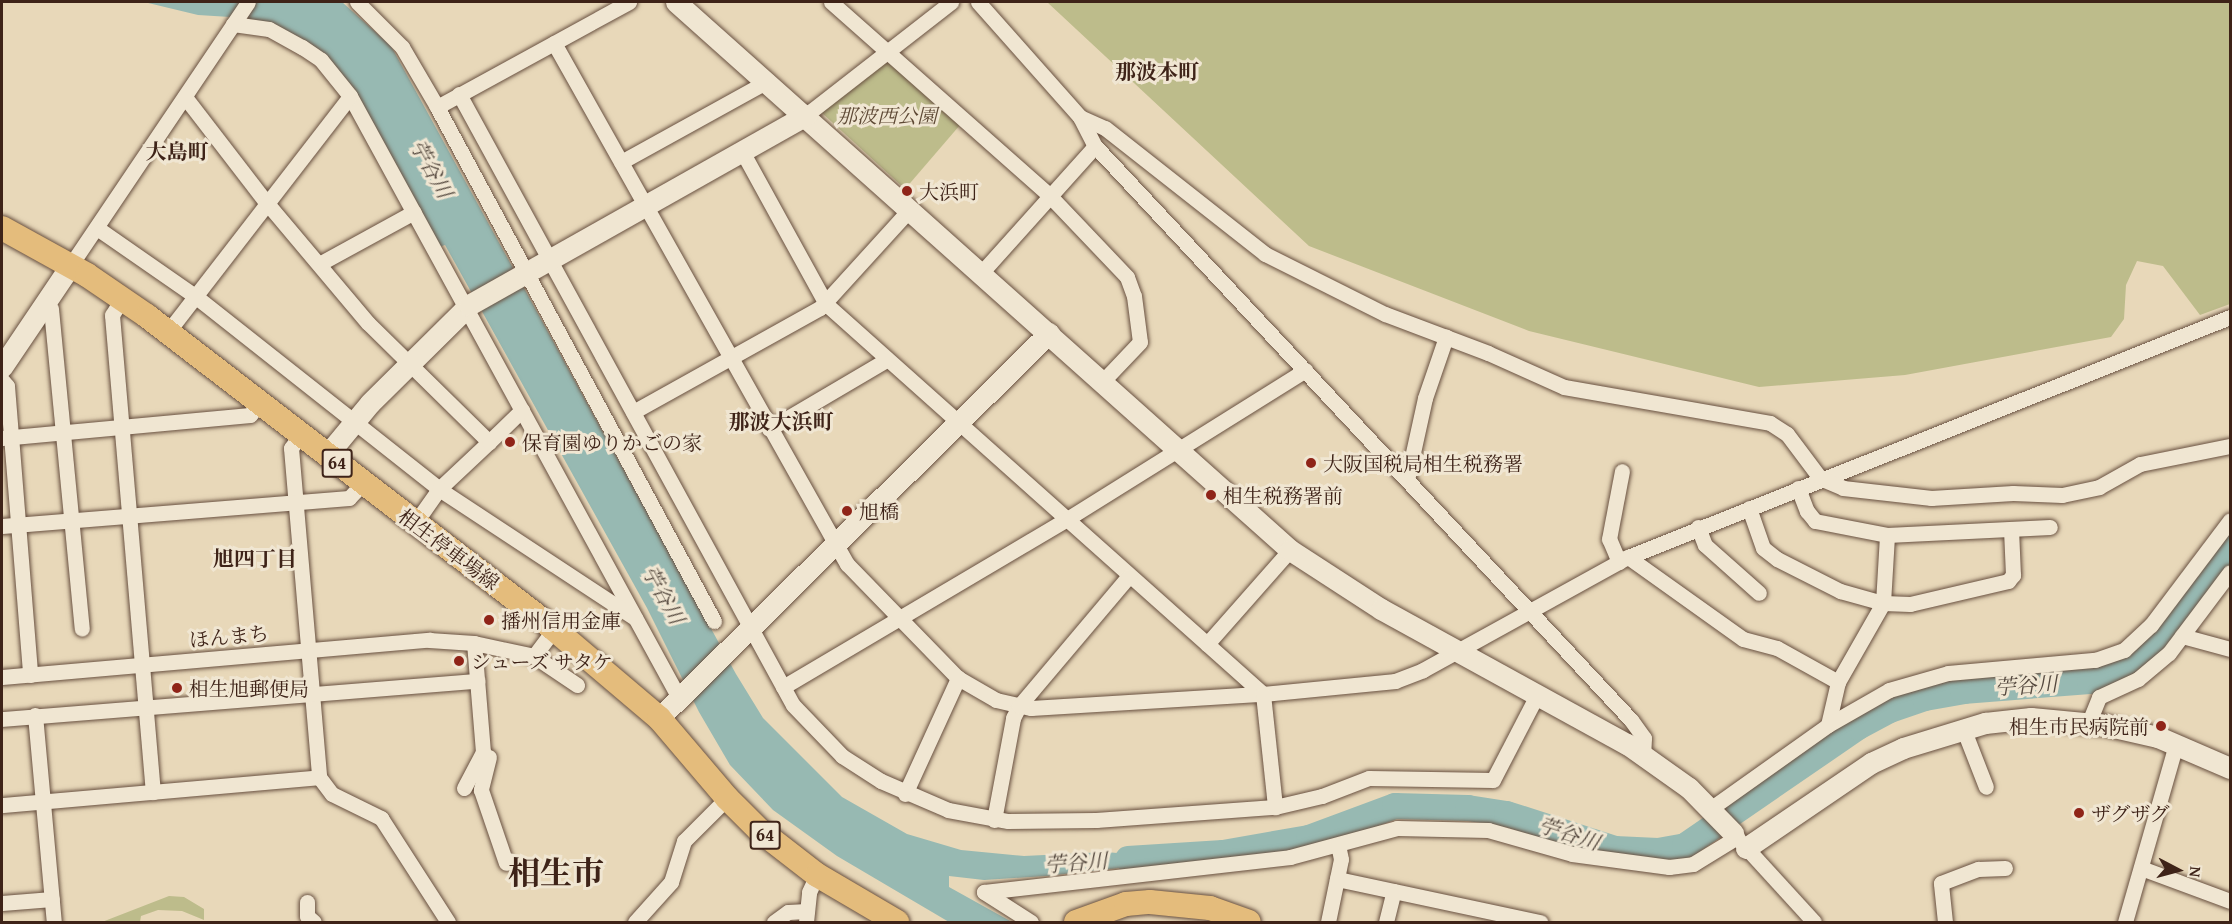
<!DOCTYPE html>
<html>
<head>
<meta charset="utf-8">
<style>
  body { margin:0 }
  #map { position:relative; width:2232px; height:924px; overflow:hidden; background:#e8d8b9; font-family:"Gentium Book Plus","Noto Serif JP",serif }
  div>[style] { position:absolute }
  [style*='--x'] { left:calc(var(--x)*1px); top:calc(var(--y)*1px); width:calc(var(--w)*1px); rotate:calc(var(--a)*1deg) }
  .green>* { inset:0; background:#bdbc8b }
  .water>* { inset:0; background:#97b9b2 }
  .river>* { height:26px; margin:-13px; padding:0 13px; transform-origin:13px; border-radius:13px; background:#97b9b2 }
  .roads { filter:drop-shadow(0 0 2px #685040) drop-shadow(0 0 2px #685040) }
  .street>* { height:15px; margin:-7.5px; padding:0 7.5px; transform-origin:7.5px; border-radius:7.5px; background:#f0e6d2 }
  .secondary>* { height:21px; margin:-10.5px; padding:0 10.5px; transform-origin:10.5px; border-radius:10.5px; background:#f0e6d2 }
  .primary>* { height:24px; margin:-12px; padding:0 12px; transform-origin:12px; border-radius:12px; background:#e4bc7c }
  .dots>* { width:16px; height:16px; translate:-50% -50%; box-sizing:border-box; border:3px solid #f0e6d2; border-radius:50% }
  span { translate:-50% -50%; white-space:nowrap; text-align:center; line-height:1.15; -webkit-text-stroke:6px #f0e6d2; paint-order:stroke }
  .shield-label span { padding:2px 4px; background:#f0e6d2; border:2px solid; border-radius:4px; -webkit-text-stroke-width:0 }
  .shield-label { font-size:18px; color:#3e2318; font-weight:700 }
  .park-label { font-size:20px; color:#5e4935; font-style:italic }
  .poi-label { font-size:20px; color:#3e2318 }
  .left { translate:0 -50%; text-align:left }
  .right { translate:-100% -50%; text-align:right }
  .street-label { font-size:20px; color:#3e2318 }
  .neighbourhood-label { font-size:21px; color:#3e2318; font-weight:700 }
  .water-label { font-size:21px; color:#54483e; font-style:italic }
  .town-label { font-size:32px; color:#3e2318; font-weight:700 }
  .frame { position:absolute; inset:0; border:3px solid #3e2318; pointer-events:none }
  .north { position:absolute; left:2148px; top:840px; width:60px; height:60px; -webkit-text-stroke:4px #f0e6d2; paint-order:stroke; rotate:96deg; font-size:16px; font-weight:700; line-height:24px; text-align:center; color:#3e2318 }
  .north::after { content:''; display:block; margin:auto; width:21px; height:27px; background:#3e2318; clip-path:polygon(50% 0,100% 100%,50% 72%,0 100%) }
</style>
</head>
<body>
<div id="map">
  <div class="green">
    <div style="clip-path:polygon(1047px 2px,2230px 2px,2230px 304px,2200px 315px,2163px 266px,2137px 261px,2126px 285px,2124px 319px,2111px 337px,1905px 375px,1759px 387px,1529px 331px,1309px 246px)"></div>
    <div style="clip-path:polygon(886px 62px,897px 68px,960px 125px,905px 189px,821px 112px)"></div>
    <div style="clip-path:polygon(169px 896px,184px 897px,204px 909px,204px 920px,182px 911px,158px 910px,141px 916px,140px 922px,102px 922px)"></div>
  </div>
  <div class="water">
    <div style="clip-path:polygon(144px 2px,342px 2px,391px 46px,736px 674px,763px 718px,842px 797px,907px 834px,961px 850px,1024px 856px,1106px 852px,1195px 860px,1046px 876px,984px 880px,949px 876px,949px 887px,1012px 922px,949px 922px,837px 856px,773px 810px,730px 765px,699px 712px,647px 608px,445px 245px,439px 247px,347px 80px,319px 51px,230px 17px,198px 15px)"></div>
  </div>
  <div class="river">
    <div style="--x:1128;--y:859;--w:95;--a:-3.6"></div>
    <div style="--x:1223;--y:853;--w:87;--a:-9.9"></div>
    <div style="--x:1309;--y:838;--w:92;--a:-20.4"></div>
    <div style="--x:1395;--y:806;--w:73;--a:1.6"></div>
    <div style="--x:1468;--y:808;--w:39;--a:9"></div>
    <div style="--x:1507;--y:814;--w:114;--a:18"></div>
    <div style="--x:1615;--y:849;--w:43;--a:2.7"></div>
    <div style="--x:1658;--y:851;--w:27;--a:-10"></div>
    <div style="--x:1685;--y:846;--w:210;--a:-34.5"></div>
    <div style="--x:1858;--y:727;--w:36;--a:-28"></div>
    <div style="--x:1890;--y:710;--w:37;--a:-19"></div>
    <div style="--x:1925;--y:698;--w:39;--a:-10"></div>
    <div style="--x:1963;--y:691;--w:127;--a:-4.5"></div>
    <div style="--x:2090;--y:681;--w:32;--a:-14"></div>
    <div style="--x:2121;--y:673;--w:25;--a:-34"></div>
    <div style="--x:2142;--y:659;--w:144;--a:-52.3"></div>
  </div>
  <div class="roads">
    <div class="street">
      <div style="--x:357;--y:2;--w:64;--a:45"></div>
      <div style="--x:402;--y:47;--w:69;--a:59.7"></div>
      <div style="--x:437;--y:107;--w:584;--a:61.68"></div>
      <div style="--x:831;--y:2;--w:291;--a:41.5"></div>
      <div style="--x:1049;--y:195;--w:113;--a:46.4"></div>
      <div style="--x:1127;--y:277;--w:20;--a:70"></div>
      <div style="--x:1134;--y:296;--w:46;--a:82.6"></div>
      <div style="--x:1140;--y:342;--w:54;--a:133.5"></div>
      <div style="--x:978;--y:2;--w:154;--a:48.4"></div>
      <div style="--x:1080;--y:117;--w:33;--a:63"></div>
      <div style="--x:1095;--y:146;--w:785;--a:46.96"></div>
      <div style="--x:1631;--y:720;--w:22;--a:54"></div>
      <div style="--x:1644;--y:738;--w:17;--a:93"></div>
      <div style="--x:233;--y:24;--w:36;--a:8"></div>
      <div style="--x:269;--y:29;--w:38;--a:29"></div>
      <div style="--x:302;--y:47;--w:23;--a:34"></div>
      <div style="--x:321;--y:60;--w:46;--a:51.1"></div>
      <div style="--x:350;--y:96;--w:684;--a:61.34"></div>
      <div style="--x:554;--y:43;--w:598;--a:60.65"></div>
      <div style="--x:847;--y:564;--w:159;--a:45.8"></div>
      <div style="--x:958;--y:678;--w:44;--a:30.1"></div>
      <div style="--x:996;--y:700;--w:36;--a:13"></div>
      <div style="--x:1031;--y:708;--w:232;--a:-3.5"></div>
      <div style="--x:1263;--y:694;--w:133;--a:-5.6"></div>
      <div style="--x:1395;--y:681;--w:30;--a:-21"></div>
      <div style="--x:1423;--y:670;--w:234;--a:-28.9"></div>
      <div style="--x:1628;--y:557;--w:648;--a:-21.74"></div>
      <div style="--x:459;--y:94;--w:696;--a:61.34"></div>
      <div style="--x:793;--y:705;--w:71;--a:46.1"></div>
      <div style="--x:842;--y:756;--w:46;--a:32.7"></div>
      <div style="--x:881;--y:781;--w:73;--a:23.4"></div>
      <div style="--x:948;--y:810;--w:61;--a:10.4"></div>
      <div style="--x:1008;--y:821;--w:88;--a:-0.7"></div>
      <div style="--x:1096;--y:820;--w:179;--a:-4.2"></div>
      <div style="--x:1275;--y:807;--w:48;--a:-13.2"></div>
      <div style="--x:1322;--y:796;--w:50;--a:-21"></div>
      <div style="--x:1369;--y:778;--w:124;--a:0.9"></div>
      <div style="--x:1493;--y:780;--w:96;--a:-62.6"></div>
      <div style="--x:185;--y:97;--w:133;--a:52.4"></div>
      <div style="--x:266;--y:202;--w:158;--a:49.9"></div>
      <div style="--x:368;--y:323;--w:170;--a:44.5"></div>
      <div style="--x:489;--y:442;--w:69;--a:136.8"></div>
      <div style="--x:439;--y:489;--w:42;--a:125.2"></div>
      <div style="--x:437;--y:107;--w:219;--a:-28.7"></div>
      <div style="--x:806;--y:115;--w:184;--a:-37.9"></div>
      <div style="--x:1080;--y:117;--w:27;--a:24"></div>
      <div style="--x:1105;--y:128;--w:204;--a:38.2"></div>
      <div style="--x:1265;--y:254;--w:134;--a:26.6"></div>
      <div style="--x:1385;--y:314;--w:110;--a:20.7"></div>
      <div style="--x:1488;--y:353;--w:83;--a:24.1"></div>
      <div style="--x:1564;--y:387;--w:209;--a:9.9"></div>
      <div style="--x:1770;--y:423;--w:20;--a:33"></div>
      <div style="--x:1787;--y:434;--w:55;--a:53.1"></div>
      <div style="--x:1820;--y:478;--w:25;--a:23"></div>
      <div style="--x:1843;--y:488;--w:89;--a:6.5"></div>
      <div style="--x:1931;--y:498;--w:82;--a:-3.5"></div>
      <div style="--x:2013;--y:493;--w:49;--a:2.3"></div>
      <div style="--x:2062;--y:495;--w:38;--a:-12"></div>
      <div style="--x:2099;--y:487;--w:47;--a:-29.3"></div>
      <div style="--x:2140;--y:464;--w:92;--a:-11.3"></div>
      <div style="--x:743;--y:153;--w:172;--a:61.2"></div>
      <div style="--x:826;--y:304;--w:586;--a:41.75"></div>
      <div style="--x:1263;--y:694;--w:114;--a:83.9"></div>
      <div style="--x:621;--y:162;--w:168;--a:-28.9"></div>
      <div style="--x:97;--y:228;--w:119;--a:34.8"></div>
      <div style="--x:195;--y:296;--w:311;--a:38.3"></div>
      <div style="--x:439;--y:489;--w:235;--a:33.4"></div>
      <div style="--x:319;--y:264;--w:108;--a:-28.7"></div>
      <div style="--x:70;--y:266;--w:318;--a:-56"></div>
      <div style="--x:982;--y:272;--w:169;--a:-48.1"></div>
      <div style="--x:122;--y:299;--w:19;--a:122"></div>
      <div style="--x:112;--y:315;--w:479;--a:85.1"></div>
      <div style="--x:45;--y:303;--w:8;--a:45"></div>
      <div style="--x:51;--y:309;--w:321;--a:84.5"></div>
      <div style="--x:167;--y:333;--w:299;--a:-52.3"></div>
      <div style="--x:2;--y:380;--w:8;--a:50"></div>
      <div style="--x:7;--y:386;--w:290;--a:85.4"></div>
      <div style="--x:633;--y:412;--w:214;--a:-29.1"></div>
      <div style="--x:820;--y:308;--w:135;--a:-47.7"></div>
      <div style="--x:769;--y:429;--w:136;--a:-30.5"></div>
      <div style="--x:300;--y:436;--w:15;--a:127"></div>
      <div style="--x:291;--y:448;--w:330;--a:85.1"></div>
      <div style="--x:319;--y:777;--w:21;--a:53"></div>
      <div style="--x:332;--y:794;--w:55;--a:26.1"></div>
      <div style="--x:381;--y:818;--w:124;--a:57.2"></div>
      <div style="--x:2;--y:438;--w:249;--a:-5.3"></div>
      <div style="--x:250;--y:415;--w:14;--a:-51"></div>
      <div style="--x:489;--y:442;--w:46;--a:-44.1"></div>
      <div style="--x:1407;--y:480;--w:84;--a:-77.6"></div>
      <div style="--x:1425;--y:398;--w:65;--a:-71"></div>
      <div style="--x:1798;--y:488;--w:25;--a:69"></div>
      <div style="--x:1807;--y:511;--w:13;--a:51"></div>
      <div style="--x:1815;--y:521;--w:73;--a:11"></div>
      <div style="--x:1887;--y:535;--w:163;--a:-2.8"></div>
      <div style="--x:1749;--y:508;--w:42;--a:70.7"></div>
      <div style="--x:1763;--y:548;--w:18;--a:38"></div>
      <div style="--x:1777;--y:559;--w:71;--a:26.9"></div>
      <div style="--x:1840;--y:591;--w:45;--a:15.6"></div>
      <div style="--x:1883;--y:603;--w:27;--a:2"></div>
      <div style="--x:1910;--y:604;--w:101;--a:-13.2"></div>
      <div style="--x:2008;--y:581;--w:8;--a:-50"></div>
      <div style="--x:2013;--y:575;--w:45;--a:-92.5"></div>
      <div style="--x:2;--y:526;--w:348;--a:-4.6"></div>
      <div style="--x:349;--y:498;--w:21;--a:-47"></div>
      <div style="--x:1698;--y:527;--w:19;--a:69"></div>
      <div style="--x:1705;--y:545;--w:72;--a:41.6"></div>
      <div style="--x:1628;--y:557;--w:141;--a:35.5"></div>
      <div style="--x:1743;--y:639;--w:35;--a:15"></div>
      <div style="--x:1777;--y:648;--w:70;--a:29.1"></div>
      <div style="--x:1619;--y:562;--w:25;--a:-113"></div>
      <div style="--x:1609;--y:539;--w:69;--a:-79.2"></div>
      <div style="--x:2182;--y:636;--w:50;--a:15.2"></div>
      <div style="--x:1207;--y:644;--w:125;--a:-48.6"></div>
      <div style="--x:534;--y:656;--w:34;--a:-53"></div>
      <div style="--x:2;--y:677;--w:429;--a:-5"></div>
      <div style="--x:429;--y:640;--w:45;--a:3.8"></div>
      <div style="--x:474;--y:643;--w:61;--a:12.2"></div>
      <div style="--x:534;--y:656;--w:52;--a:34"></div>
      <div style="--x:783;--y:687;--w:330;--a:-30.6"></div>
      <div style="--x:1067;--y:519;--w:281;--a:-32"></div>
      <div style="--x:35;--y:715;--w:208;--a:84.8"></div>
      <div style="--x:2;--y:719;--w:477;--a:-4.6"></div>
      <div style="--x:2089;--y:722;--w:27;--a:-68"></div>
      <div style="--x:2099;--y:697;--w:43;--a:-24.8"></div>
      <div style="--x:2138;--y:679;--w:40;--a:-40"></div>
      <div style="--x:2169;--y:653;--w:101;--a:-53"></div>
      <div style="--x:1828;--y:725;--w:44;--a:-76.9"></div>
      <div style="--x:1838;--y:682;--w:91;--a:-60.3"></div>
      <div style="--x:1883;--y:603;--w:68;--a:-86.6"></div>
      <div style="--x:1963;--y:728;--w:63;--a:68.7"></div>
      <div style="--x:489;--y:757;--w:34;--a:104"></div>
      <div style="--x:481;--y:790;--w:77;--a:71.1"></div>
      <div style="--x:464;--y:788;--w:41;--a:-62.2"></div>
      <div style="--x:483;--y:752;--w:109;--a:-94.7"></div>
      <div style="--x:905;--y:794;--w:128;--a:-65.4"></div>
      <div style="--x:2;--y:805;--w:318;--a:-5"></div>
      <div style="--x:1710;--y:809;--w:145;--a:-35.4"></div>
      <div style="--x:1828;--y:725;--w:70;--a:-29.8"></div>
      <div style="--x:1889;--y:690;--w:61;--a:-16.1"></div>
      <div style="--x:1948;--y:673;--w:148;--a:-5.1"></div>
      <div style="--x:2095;--y:660;--w:31;--a:-19"></div>
      <div style="--x:2124;--y:650;--w:37;--a:-43"></div>
      <div style="--x:2151;--y:625;--w:131;--a:-53"></div>
      <div style="--x:994;--y:820;--w:104;--a:-79.4"></div>
      <div style="--x:1013;--y:718;--w:13;--a:-63"></div>
      <div style="--x:1019;--y:706;--w:170;--a:-49.8"></div>
      <div style="--x:1741;--y:842;--w:108;--a:47.6"></div>
      <div style="--x:2141;--y:868;--w:95;--a:20.3"></div>
      <div style="--x:1337;--y:879;--w:208;--a:12"></div>
      <div style="--x:307;--y:902;--w:14;--a:90"></div>
      <div style="--x:307;--y:916;--w:9;--a:41"></div>
      <div style="--x:2;--y:903;--w:50;--a:-4.6"></div>
      <div style="--x:635;--y:922;--w:54;--a:-48"></div>
      <div style="--x:671;--y:882;--w:43;--a:-72.4"></div>
      <div style="--x:684;--y:841;--w:61;--a:-45"></div>
      <div style="--x:774;--y:922;--w:17;--a:-36"></div>
      <div style="--x:788;--y:912;--w:19;--a:-3"></div>
      <div style="--x:806;--y:922;--w:30;--a:-84"></div>
      <div style="--x:809;--y:892;--w:19;--a:-65"></div>
      <div style="--x:1031;--y:922;--w:56;--a:-147.4"></div>
      <div style="--x:984;--y:892;--w:308;--a:-6.5"></div>
      <div style="--x:1290;--y:857;--w:111;--a:-15.2"></div>
      <div style="--x:1397;--y:828;--w:91;--a:1.3"></div>
      <div style="--x:1488;--y:830;--w:87;--a:15.9"></div>
      <div style="--x:1572;--y:854;--w:98;--a:7.6"></div>
      <div style="--x:1669;--y:867;--w:24;--a:-7"></div>
      <div style="--x:1693;--y:864;--w:52;--a:-31.5"></div>
      <div style="--x:1328;--y:922;--w:64;--a:-78.3"></div>
      <div style="--x:1341;--y:859;--w:14;--a:-102"></div>
      <div style="--x:1386;--y:922;--w:32;--a:-76"></div>
      <div style="--x:1945;--y:922;--w:39;--a:-96"></div>
      <div style="--x:1941;--y:883;--w:40;--a:-21"></div>
      <div style="--x:1978;--y:869;--w:27;--a:-2"></div>
      <div style="--x:2125;--y:922;--w:185;--a:-74"></div>
    </div>
    <div class="secondary">
      <div style="--x:676;--y:2;--w:823;--a:41.75"></div>
      <div style="--x:1290;--y:550;--w:108;--a:33"></div>
      <div style="--x:1381;--y:609;--w:281;--a:28.8"></div>
      <div style="--x:1627;--y:744;--w:76;--a:35.4"></div>
      <div style="--x:1689;--y:788;--w:63;--a:45.6"></div>
      <div style="--x:2;--y:367;--w:122;--a:-56"></div>
      <div style="--x:327;--y:455;--w:67;--a:-50.4"></div>
      <div style="--x:370;--y:403;--w:139;--a:-44.7"></div>
      <div style="--x:469;--y:305;--w:387;--a:-29.4"></div>
      <div style="--x:659;--y:718;--w:548;--a:-44.63"></div>
      <div style="--x:1746;--y:848;--w:151;--a:-34.2"></div>
      <div style="--x:1871;--y:763;--w:35;--a:-25"></div>
      <div style="--x:1903;--y:748;--w:86;--a:-17"></div>
      <div style="--x:1985;--y:723;--w:46;--a:-6.2"></div>
      <div style="--x:2031;--y:718;--w:74;--a:5.4"></div>
      <div style="--x:2105;--y:725;--w:54;--a:12.8"></div>
      <div style="--x:2158;--y:737;--w:78;--a:23.3"></div>
    </div>
    <div class="primary">
      <div style="--x:2;--y:228;--w:97;--a:28.9"></div>
      <div style="--x:87;--y:275;--w:73;--a:34.3"></div>
      <div style="--x:147;--y:316;--w:513;--a:37.56"></div>
      <div style="--x:554;--y:629;--w:138;--a:40.3"></div>
      <div style="--x:659;--y:718;--w:105;--a:49.6"></div>
      <div style="--x:727;--y:798;--w:45;--a:45"></div>
      <div style="--x:759;--y:830;--w:73;--a:37.8"></div>
      <div style="--x:817;--y:875;--w:93;--a:30.4"></div>
      <div style="--x:1076;--y:922;--w:53;--a:-19.8"></div>
      <div style="--x:1126;--y:904;--w:24;--a:-5"></div>
      <div style="--x:1150;--y:902;--w:60;--a:5.7"></div>
      <div style="--x:1210;--y:908;--w:41;--a:19.7"></div>
    </div>
  </div>
  <div class="dots">
    <div style="left:907px;top:191px;background:#8f2418"></div>
    <div style="left:510px;top:442px;background:#8f2418"></div>
    <div style="left:1311px;top:463px;background:#8f2418"></div>
    <div style="left:1211px;top:495px;background:#8f2418"></div>
    <div style="left:847px;top:511px;background:#8f2418"></div>
    <div style="left:489px;top:620px;background:#8f2418"></div>
    <div style="left:459px;top:661px;background:#8f2418"></div>
    <div style="left:177px;top:688px;background:#8f2418"></div>
    <div style="left:2161px;top:726px;background:#8f2418"></div>
    <div style="left:2079px;top:813px;background:#8f2418"></div>
  </div>
  <div class="shield-label">
    <span style="left:337px;top:463px">64</span>
    <span style="left:765px;top:835px">64</span>
  </div>
  <div class="park-label">
    <span style="left:887px;top:115px">那波西公園</span>
  </div>
  <div class="poi-label">
    <span class="left" style="left:919px;top:191px">大浜町</span>
    <span class="left" style="left:522px;top:442px">保育園ゆりかごの家</span>
    <span class="left" style="left:1323px;top:463px">大阪国税局相生税務署</span>
    <span class="left" style="left:1223px;top:495px">相生税務署前</span>
    <span class="left" style="left:859px;top:511px">旭橋</span>
    <span class="left" style="left:501px;top:620px">播州信用金庫</span>
    <span class="left" style="left:471px;top:661px">シューズ サタケ</span>
    <span class="left" style="left:189px;top:688px">相生旭郵便局</span>
    <span class="right" style="left:2149px;top:726px">相生市民病院前</span>
    <span class="left" style="left:2091px;top:813px">ザグザグ</span>
  </div>
  <div class="street-label">
    <span style="left:449px;top:549px;rotate:37deg">相生停車場線</span>
    <span style="left:229px;top:636px;rotate:-5deg">ほんまち</span>
  </div>
  <div class="neighbourhood-label">
    <span style="left:1157px;top:72px">那波本町</span>
    <span style="left:177px;top:152px">大島町</span>
    <span style="left:781px;top:422px">那波大浜町</span>
    <span style="left:255px;top:559px">旭四丁目</span>
  </div>
  <div class="water-label">
    <span style="left:431px;top:169px;rotate:61deg">苧谷川</span>
    <span style="left:663px;top:595px;rotate:61deg">苧谷川</span>
    <span style="left:2026px;top:686px;rotate:-4deg">苧谷川</span>
    <span style="left:1569px;top:834px;rotate:18deg">苧谷川</span>
    <span style="left:1076px;top:863px;rotate:-4deg">苧谷川</span>
  </div>
  <div class="town-label">
    <span style="left:556px;top:873px">相生市</span>
  </div>
  <div class="frame"></div>
  <div class="north">N</div>
</div>
</body>
</html>
